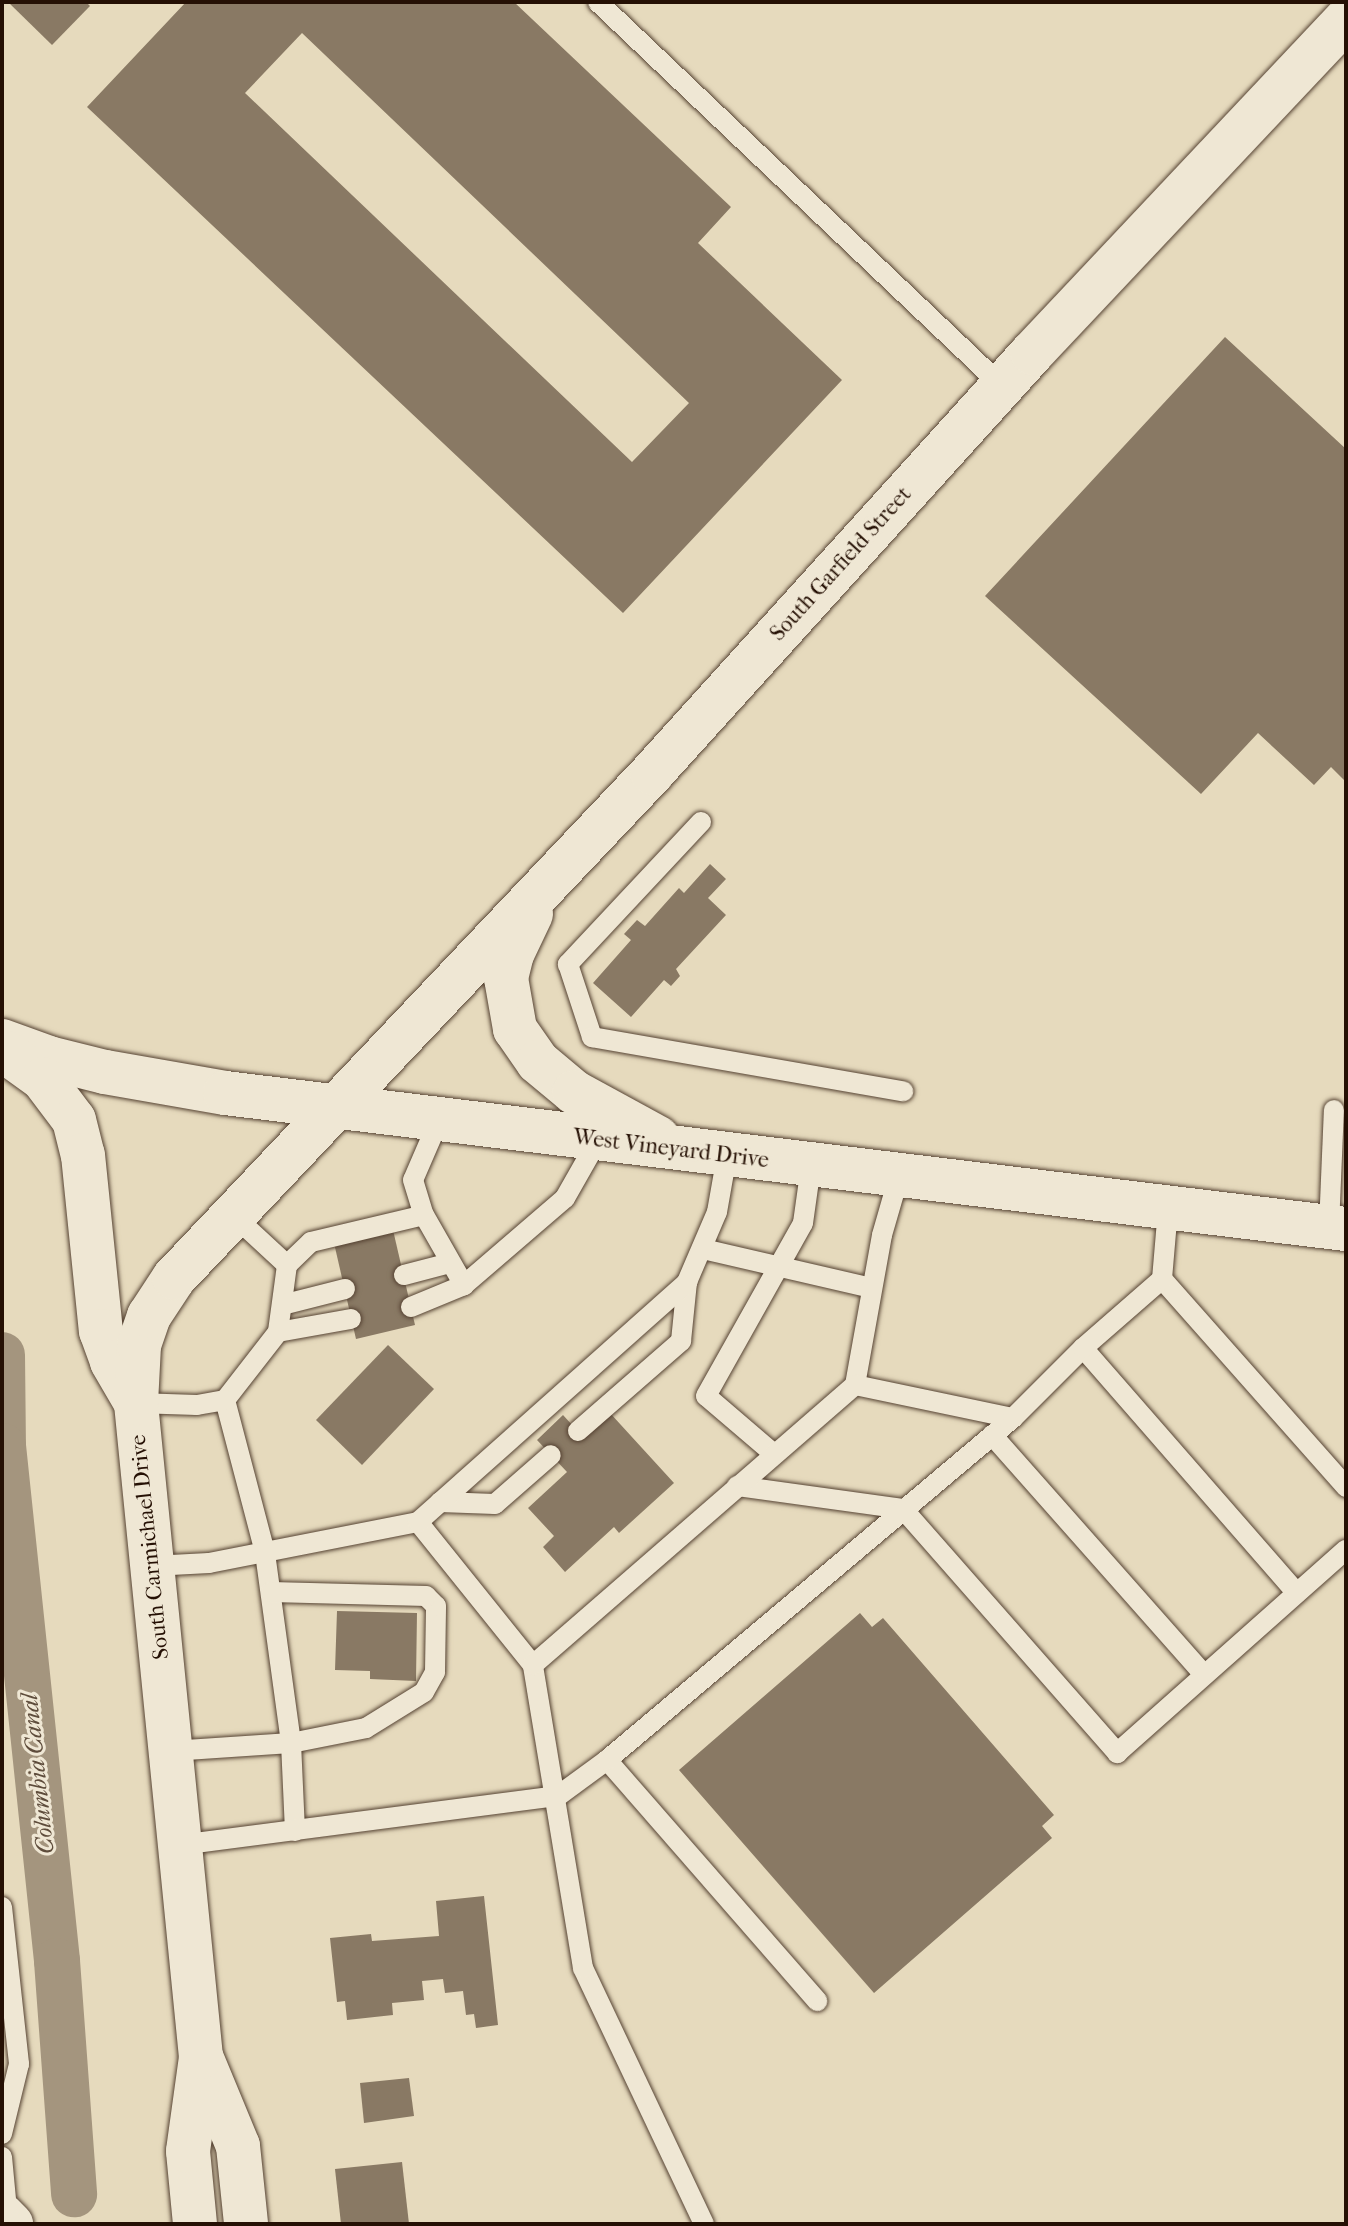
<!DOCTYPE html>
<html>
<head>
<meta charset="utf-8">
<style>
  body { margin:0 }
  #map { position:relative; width:1348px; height:2226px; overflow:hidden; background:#e6dabd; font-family:"IM FELL French Canon",serif }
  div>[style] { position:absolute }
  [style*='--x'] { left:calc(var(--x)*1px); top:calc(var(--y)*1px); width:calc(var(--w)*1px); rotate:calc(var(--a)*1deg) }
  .canal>* { height:46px; margin:-23px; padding:0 23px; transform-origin:23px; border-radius:23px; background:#a4957e }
  .building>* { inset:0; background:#897964 }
  .roads { filter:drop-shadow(0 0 2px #554232) drop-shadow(0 0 2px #554232) }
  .lane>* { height:20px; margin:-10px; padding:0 10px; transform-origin:10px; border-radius:10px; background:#efe7d4 }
  .secondary>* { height:44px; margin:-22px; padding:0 22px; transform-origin:22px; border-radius:22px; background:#efe7d4 }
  span { translate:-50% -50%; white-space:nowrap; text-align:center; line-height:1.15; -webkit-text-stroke:6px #efe7d4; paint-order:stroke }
  .street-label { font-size:22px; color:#251004 }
  .water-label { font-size:24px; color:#5e4c3b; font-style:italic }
  .frame { position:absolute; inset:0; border:4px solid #251004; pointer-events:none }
</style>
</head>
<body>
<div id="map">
  <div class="canal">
    <div style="--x:2;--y:1355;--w:91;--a:89.4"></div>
    <div style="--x:3;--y:1446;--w:518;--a:84.01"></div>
    <div style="--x:57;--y:1961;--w:234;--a:85.8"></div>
  </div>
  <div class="building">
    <div style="clip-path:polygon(8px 2px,86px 2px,90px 6px,52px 45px)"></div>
    <div style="clip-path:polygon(evenodd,186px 2px,514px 2px,731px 207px,698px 243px,842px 380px,623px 613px,87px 107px,186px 2px,302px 33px,689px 403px,632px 462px,245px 93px,302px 33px)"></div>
    <div style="clip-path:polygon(1225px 337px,1346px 449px,1346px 782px,1331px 767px,1314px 785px,1258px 733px,1201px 794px,985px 596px)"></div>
    <div style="clip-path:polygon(710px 864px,726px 879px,708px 898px,726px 915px,676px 969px,680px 976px,671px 986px,664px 980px,631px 1017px,593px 983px,631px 940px,624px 934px,637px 920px,645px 926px,679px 888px,684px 893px)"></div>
    <div style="clip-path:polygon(393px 1230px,415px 1325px,356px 1339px,334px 1243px)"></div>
    <div style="clip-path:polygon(388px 1345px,434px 1389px,362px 1465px,316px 1420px)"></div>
    <div style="clip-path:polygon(610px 1413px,674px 1483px,619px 1533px,614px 1527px,565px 1572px,543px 1547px,554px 1536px,528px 1508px,567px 1472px,537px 1440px,563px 1415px,584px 1438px)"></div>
    <div style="clip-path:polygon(337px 1611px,417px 1613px,416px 1681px,370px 1679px,370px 1671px,335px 1670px)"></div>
    <div style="clip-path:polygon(860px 1613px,872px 1627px,883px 1618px,1054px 1815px,1042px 1826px,1052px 1838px,874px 1993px,679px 1770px)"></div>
    <div style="clip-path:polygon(484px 1896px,498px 2025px,476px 2028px,474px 2014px,466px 2015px,463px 1991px,445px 1993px,443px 1979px,422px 1981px,424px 2000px,392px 2003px,393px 2015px,347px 2020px,345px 2001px,337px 2002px,330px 1938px,371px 1934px,372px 1941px,439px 1936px,436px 1901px)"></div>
    <div style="clip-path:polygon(409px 2078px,414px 2116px,364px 2123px,360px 2083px)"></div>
    <div style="clip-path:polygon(402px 2162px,409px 2224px,341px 2224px,335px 2169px)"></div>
  </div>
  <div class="roads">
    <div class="lane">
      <div style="--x:598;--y:2;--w:557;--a:43.55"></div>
      <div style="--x:701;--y:822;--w:195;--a:133.1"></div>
      <div style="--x:568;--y:964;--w:77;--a:71.8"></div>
      <div style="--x:592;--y:1037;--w:316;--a:9.9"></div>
      <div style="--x:439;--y:1120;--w:65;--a:113.4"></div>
      <div style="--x:413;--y:1180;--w:37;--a:73"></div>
      <div style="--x:424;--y:1215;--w:81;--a:60.3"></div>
      <div style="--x:464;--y:1285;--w:133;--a:-40.7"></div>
      <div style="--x:565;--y:1198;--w:67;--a:-60.4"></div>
      <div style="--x:233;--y:1215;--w:74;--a:42.8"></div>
      <div style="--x:287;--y:1265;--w:68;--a:97.7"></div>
      <div style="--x:278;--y:1332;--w:86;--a:127.9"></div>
      <div style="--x:225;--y:1400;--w:158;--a:75.3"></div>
      <div style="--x:265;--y:1553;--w:192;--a:82.2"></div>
      <div style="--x:291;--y:1743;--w:88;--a:87.4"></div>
      <div style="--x:1329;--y:1227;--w:117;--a:-87.6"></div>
      <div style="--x:703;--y:1249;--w:173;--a:13"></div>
      <div style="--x:287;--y:1265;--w:33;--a:-44"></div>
      <div style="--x:311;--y:1242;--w:116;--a:-13.4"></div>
      <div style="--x:404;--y:1275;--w:48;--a:-14.6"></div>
      <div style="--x:1162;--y:1279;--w:278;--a:48.5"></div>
      <div style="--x:282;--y:1305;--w:65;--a:-14.3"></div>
      <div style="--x:411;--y:1307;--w:57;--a:-22.5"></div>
      <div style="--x:278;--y:1332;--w:74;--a:-10.1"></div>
      <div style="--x:1083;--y:1348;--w:325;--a:48.9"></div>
      <div style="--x:855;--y:1385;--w:152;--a:-79.8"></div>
      <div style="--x:882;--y:1235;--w:61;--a:-73.9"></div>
      <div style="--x:136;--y:1403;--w:61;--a:1.9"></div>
      <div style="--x:197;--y:1405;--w:28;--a:-10"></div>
      <div style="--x:578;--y:1431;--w:137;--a:-41.1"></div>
      <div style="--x:681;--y:1341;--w:59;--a:-84.2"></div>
      <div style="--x:992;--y:1435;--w:320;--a:48.5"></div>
      <div style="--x:774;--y:1454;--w:89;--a:-139.5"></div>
      <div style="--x:706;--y:1396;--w:198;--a:-60.7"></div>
      <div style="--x:803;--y:1223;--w:58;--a:-82"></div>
      <div style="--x:737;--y:1486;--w:168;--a:7.9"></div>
      <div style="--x:903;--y:1509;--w:325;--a:48.7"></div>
      <div style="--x:1117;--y:1753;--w:306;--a:-41.6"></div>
      <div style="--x:440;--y:1502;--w:55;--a:2.1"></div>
      <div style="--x:495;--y:1504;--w:74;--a:-41.2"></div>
      <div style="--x:418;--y:1522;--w:184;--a:51.2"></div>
      <div style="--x:152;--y:1566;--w:57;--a:-3"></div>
      <div style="--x:209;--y:1563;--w:213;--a:-11.1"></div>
      <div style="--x:418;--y:1522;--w:361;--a:-41.7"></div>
      <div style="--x:687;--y:1282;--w:76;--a:-66.8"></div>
      <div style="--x:717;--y:1212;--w:58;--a:-80"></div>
      <div style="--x:171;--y:1751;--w:120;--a:-3.8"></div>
      <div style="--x:291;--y:1743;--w:76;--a:-11.3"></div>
      <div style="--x:366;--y:1728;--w:68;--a:-31.8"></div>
      <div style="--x:424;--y:1692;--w:23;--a:-61"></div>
      <div style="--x:435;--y:1672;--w:66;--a:-89.1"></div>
      <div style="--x:436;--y:1606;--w:14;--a:-135"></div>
      <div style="--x:426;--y:1596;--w:155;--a:-178.5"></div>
      <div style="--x:607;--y:1760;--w:320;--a:48.9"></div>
      <div style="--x:180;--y:1845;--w:381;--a:-7.4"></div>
      <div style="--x:558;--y:1796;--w:61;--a:-36.3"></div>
      <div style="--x:607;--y:1760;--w:531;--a:-40.11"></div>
      <div style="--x:2;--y:1907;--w:158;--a:83.8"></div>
      <div style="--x:19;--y:2064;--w:72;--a:103.7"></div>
      <div style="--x:2;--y:2157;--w:63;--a:84.6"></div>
      <div style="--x:704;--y:2224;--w:283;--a:-115.3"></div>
      <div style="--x:583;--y:1968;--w:307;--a:-99.4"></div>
      <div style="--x:533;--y:1665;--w:427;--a:-41"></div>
      <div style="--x:855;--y:1385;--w:161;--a:11.8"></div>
      <div style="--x:1013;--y:1418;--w:99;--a:-45"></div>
      <div style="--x:1083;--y:1348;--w:105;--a:-41.1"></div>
      <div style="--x:1162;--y:1279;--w:70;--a:-85.1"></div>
    </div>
    <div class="secondary">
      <div style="--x:531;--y:914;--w:44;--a:115.4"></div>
      <div style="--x:512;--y:954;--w:25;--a:104"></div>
      <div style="--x:506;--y:978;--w:52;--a:80"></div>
      <div style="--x:515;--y:1029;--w:40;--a:55.1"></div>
      <div style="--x:538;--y:1062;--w:47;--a:39.8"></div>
      <div style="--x:574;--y:1092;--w:96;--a:28.7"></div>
      <div style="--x:2;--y:1041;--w:50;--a:19.9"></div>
      <div style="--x:49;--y:1058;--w:58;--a:14"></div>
      <div style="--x:105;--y:1072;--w:122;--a:9.9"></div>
      <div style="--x:225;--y:1093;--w:1129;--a:6.92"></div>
      <div style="--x:7;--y:1053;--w:44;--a:35.8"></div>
      <div style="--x:43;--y:1079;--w:51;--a:52.9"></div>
      <div style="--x:74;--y:1120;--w:36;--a:76"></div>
      <div style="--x:83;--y:1155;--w:177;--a:84.2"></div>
      <div style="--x:101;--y:1331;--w:33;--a:70"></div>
      <div style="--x:112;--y:1362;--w:48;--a:59.7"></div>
      <div style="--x:202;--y:2059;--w:94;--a:67.5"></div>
      <div style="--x:238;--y:2146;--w:78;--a:84.1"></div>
      <div style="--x:2;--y:2215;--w:13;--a:45"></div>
      <div style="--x:195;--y:2224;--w:73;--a:-95.5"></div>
      <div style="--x:188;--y:2151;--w:95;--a:-82.1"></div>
      <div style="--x:201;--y:2057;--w:657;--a:-95.68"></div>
      <div style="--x:136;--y:1403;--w:58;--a:-87"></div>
      <div style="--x:139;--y:1345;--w:31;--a:-71"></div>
      <div style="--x:149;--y:1316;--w:45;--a:-56.7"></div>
      <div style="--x:174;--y:1278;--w:695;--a:-46.57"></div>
      <div style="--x:652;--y:773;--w:566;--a:-47.86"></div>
      <div style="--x:1032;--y:353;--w:458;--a:-46.7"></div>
    </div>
  </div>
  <div class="street-label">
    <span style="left:841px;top:564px;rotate:-48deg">South Garfield Street</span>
    <span style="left:671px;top:1149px;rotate:7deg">West Vineyard Drive</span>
    <span style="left:150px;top:1547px;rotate:-96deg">South Carmichael Drive</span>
  </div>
  <div class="water-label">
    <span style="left:38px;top:1774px;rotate:-96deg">Columbia Canal</span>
  </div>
  <div class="frame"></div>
</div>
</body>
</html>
